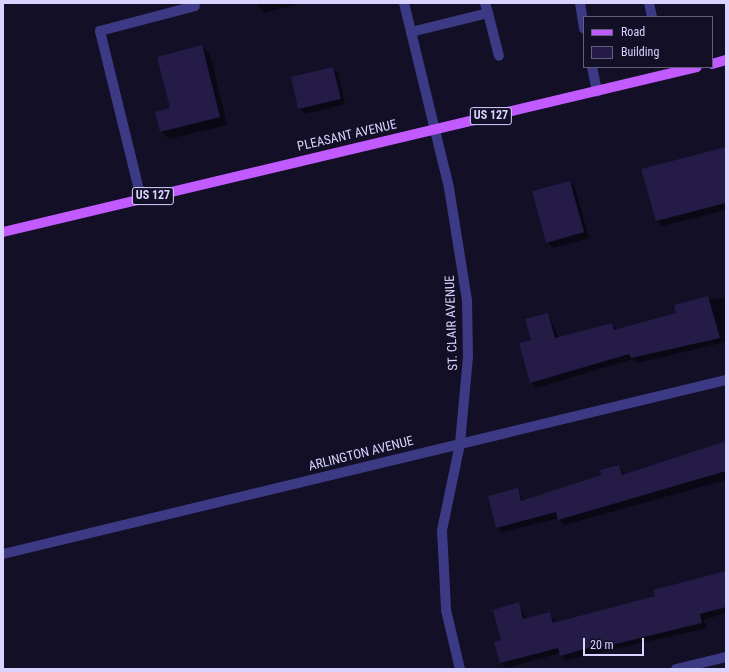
<!DOCTYPE html>
<html>
<head>
<meta charset="utf-8">
<style>
  body { margin:0 }
  #map { position:relative; width:729px; height:672px; overflow:hidden; background:#130f26; font-family:"Roboto Condensed",sans-serif }
  div>[style] { position:absolute }
  [style*='--x'] { left:calc(var(--x)*1px); top:calc(var(--y)*1px); width:calc(var(--w)*1px); rotate:calc(var(--a)*1deg) }
  .shadow>* { inset:0; background:#0007 }
  .building>* { inset:0; background:#241b47 }
  .service>* { height:10px; margin:-5px; padding:0 5px; transform-origin:5px; border-radius:5px; background:#3d3a85 }
  .minor>* { height:10px; margin:-5px; padding:0 5px; transform-origin:5px; border-radius:5px; background:#3d3a85 }
  .primary>* { height:10px; margin:-5px; padding:0 5px; transform-origin:5px; border-radius:5px; background:#c25bff }
  span { translate:-50% -50%; white-space:nowrap; text-align:center; line-height:1.15; -webkit-text-stroke:3px #130f26; paint-order:stroke }
  .shield-label span { padding:1px 3px; background:#130f26; border:1px solid; border-radius:3px; -webkit-text-stroke-width:0 }
  .shield-label { font-size:12px; color:#d9d4ff; font-weight:700 }
  .street-label { font-size:13px; color:#d9d4ff }
  .frame { position:absolute; inset:0; border:4px solid #d9d4ff; pointer-events:none }
  .legend { position:absolute; left:583px; top:16px; width:130px; height:52px; box-sizing:border-box; background:#130f26; border:1px solid #625e7d; margin:0; padding:5px 7px; list-style:none; font-size:12px; color:#d9d4ff }
  .legend li { display:flex; align-items:center; gap:8px; height:20px }
  .legend b { width:20px; border:1px solid #625e7d }
  .scale { position:absolute; left:583px; top:638px; width:61px; height:18px; box-sizing:border-box; border:2px solid #d9d4ff; border-top:0; padding-left:5px; font-size:12px; line-height:14px; white-space:nowrap; color:#d9d4ff; -webkit-text-stroke:3px #130f26; paint-order:stroke }
</style>
</head>
<body>
<div id="map">
  <div class="shadow">
    <div style="clip-path:polygon(256px 3px,302px 3px,264px 13px)"></div>
    <div style="clip-path:polygon(202px 47px,210px 54px,227px 125px,169px 139px,161px 131px)"></div>
    <div style="clip-path:polygon(333px 68px,338px 73px,345px 104px,305px 114px,299px 108px)"></div>
    <div style="clip-path:polygon(726px 149px,726px 210px,662px 226px,657px 220px)"></div>
    <div style="clip-path:polygon(570px 182px,575px 187px,589px 238px,553px 248px,547px 242px)"></div>
    <div style="clip-path:polygon(708px 297px,712px 300px,726px 297px,726px 342px,637px 363px,633px 359px,536px 388px,531px 382px,532px 340px,548px 314px,559px 338px,611px 324px,617px 330px,678px 314px)"></div>
    <div style="clip-path:polygon(726px 443px,726px 480px,564px 525px,559px 518px,502px 532px,497px 527px,517px 489px,524px 501px,603px 476px,619px 466px,625px 475px)"></div>
    <div style="clip-path:polygon(726px 573px,726px 613px,704px 620px,707px 628px,566px 660px,560px 653px,506px 668px,501px 663px,495px 643px,503px 641px,518px 604px,527px 620px,550px 614px,556px 623px,656px 597px)"></div>
  </div>
  <div class="building">
    <div style="clip-path:polygon(202px 45px,220px 117px,160px 132px,155px 112px,170px 108px,157px 57px)"></div>
    <div style="clip-path:polygon(333px 67px,341px 99px,298px 109px,291px 77px)"></div>
    <div style="clip-path:polygon(726px 147px,726px 203px,656px 221px,641px 169px)"></div>
    <div style="clip-path:polygon(570px 181px,584px 232px,546px 243px,532px 191px)"></div>
    <div style="clip-path:polygon(708px 296px,720px 338px,631px 358px,629px 354px,530px 383px,519px 343px,531px 340px,525px 319px,548px 313px,555px 338px,612px 323px,614px 330px,676px 313px,674px 305px)"></div>
    <div style="clip-path:polygon(726px 441px,726px 471px,558px 520px,556px 512px,496px 528px,488px 496px,518px 488px,521px 501px,601px 475px,600px 470px,619px 465px,622px 475px)"></div>
    <div style="clip-path:polygon(726px 571px,726px 607px,700px 614px,702px 623px,603px 647px,602px 644px,560px 656px,558px 648px,500px 663px,494px 642px,501px 640px,493px 610px,519px 602px,523px 619px,550px 612px,553px 623px,655px 596px,653px 590px)"></div>
  </div>
  <div class="service">
    <div style="--x:580;--y:3;--w:26;--a:81"></div>
    <div style="--x:649;--y:3;--w:14;--a:78"></div>
    <div style="--x:488;--y:13;--w:44;--a:75.7"></div>
    <div style="--x:411;--y:32;--w:79;--a:-13.9"></div>
    <div style="--x:488;--y:13;--w:10;--a:-107"></div>
    <div style="--x:592;--y:67;--w:25;--a:78"></div>
    <div style="--x:141;--y:198;--w:172;--a:-103.8"></div>
    <div style="--x:100;--y:31;--w:98;--a:-14.7"></div>
  </div>
  <div class="minor">
    <div style="--x:404;--y:3;--w:190;--a:76.3"></div>
    <div style="--x:449;--y:188;--w:114;--a:80.9"></div>
    <div style="--x:467;--y:301;--w:56;--a:89"></div>
    <div style="--x:468;--y:357;--w:87;--a:95.3"></div>
    <div style="--x:460;--y:444;--w:88;--a:101.8"></div>
    <div style="--x:442;--y:530;--w:80;--a:87.1"></div>
    <div style="--x:446;--y:610;--w:61;--a:76.7"></div>
    <div style="--x:3;--y:554;--w:744;--a:-13.53"></div>
    <div style="--x:676;--y:669;--w:51;--a:-13.5"></div>
  </div>
  <div class="primary">
    <div style="--x:712;--y:64;--w:15;--a:-16"></div>
    <div style="--x:3;--y:232;--w:713;--a:-13.37"></div>
  </div>
  <div class="shield-label">
    <span style="left:491px;top:116px">US 127</span>
    <span style="left:153px;top:196px">US 127</span>
  </div>
  <div class="street-label">
    <span style="left:347px;top:136px;rotate:-13deg">PLEASANT AVENUE</span>
    <span style="left:452px;top:323px;rotate:-92deg">ST. CLAIR AVENUE</span>
    <span style="left:361px;top:454px;rotate:-14deg">ARLINGTON AVENUE</span>
  </div>
  <div class="frame"></div>
  <ul class="legend">
  <li><b style="height:5px;background:#c25bff"></b>Road</li>
  <li><b style="height:11px;background:#241b47"></b>Building</li>
  </ul>
  <div class="scale">20 m</div>
</div>
</body>
</html>
